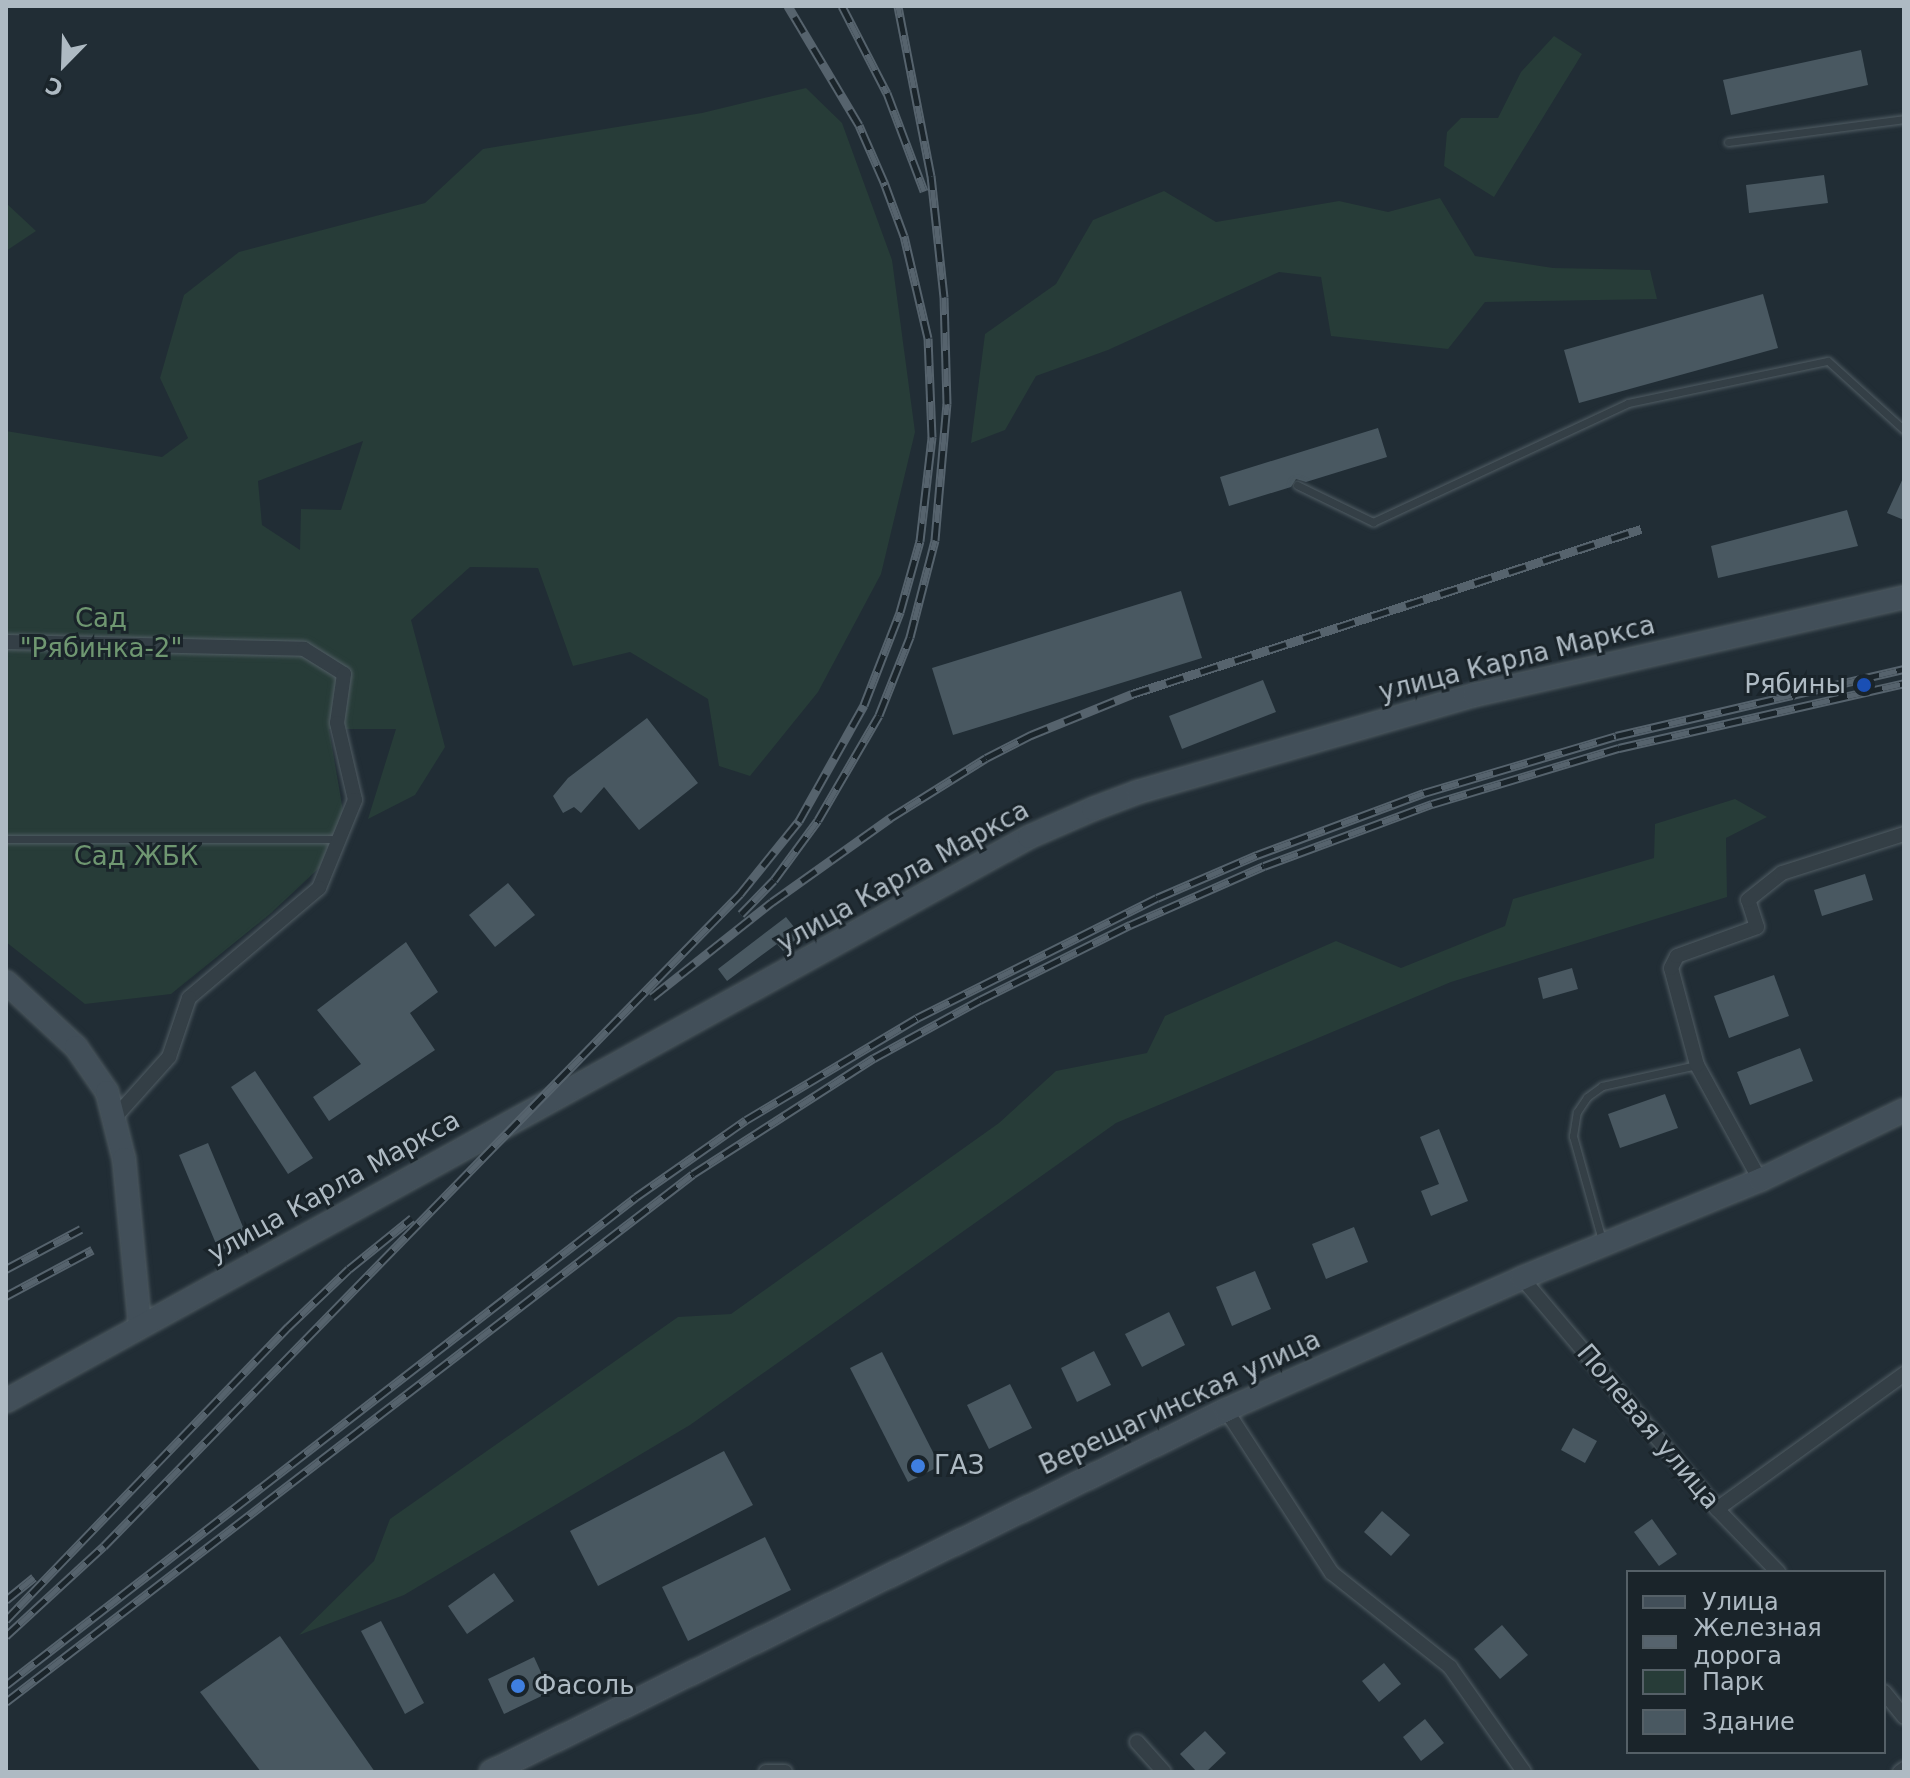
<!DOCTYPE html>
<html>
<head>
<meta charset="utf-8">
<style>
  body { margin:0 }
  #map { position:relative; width:1910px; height:1778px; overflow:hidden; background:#212d35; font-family:"DejaVu Sans",sans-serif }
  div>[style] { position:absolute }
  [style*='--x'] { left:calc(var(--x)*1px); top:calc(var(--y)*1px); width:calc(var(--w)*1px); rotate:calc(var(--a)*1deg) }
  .green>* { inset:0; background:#273c38 }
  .building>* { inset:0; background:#495861 }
  .roads { filter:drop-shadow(0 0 2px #515d64) drop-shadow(0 0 2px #515d64) }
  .lane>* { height:7px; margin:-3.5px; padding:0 3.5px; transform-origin:3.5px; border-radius:3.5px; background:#343f46 }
  .street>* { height:14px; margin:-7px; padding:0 7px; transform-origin:7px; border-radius:7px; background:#343f46 }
  .secondary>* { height:22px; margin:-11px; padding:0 11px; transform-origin:11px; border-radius:11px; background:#424f59 }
  .rail>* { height:9px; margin-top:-4.5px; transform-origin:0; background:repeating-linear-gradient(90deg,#1a242a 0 18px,#56636d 0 36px); box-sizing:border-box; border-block:2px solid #56636d }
  .dots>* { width:22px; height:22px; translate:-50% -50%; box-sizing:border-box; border:4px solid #1a242a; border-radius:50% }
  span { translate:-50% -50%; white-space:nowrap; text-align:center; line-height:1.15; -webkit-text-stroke:6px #1a242a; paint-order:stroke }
  .park-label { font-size:26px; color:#6f9771 }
  .street-label { font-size:26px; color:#aebac3 }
  .poi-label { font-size:26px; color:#aebac3 }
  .right { translate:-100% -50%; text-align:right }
  .left { translate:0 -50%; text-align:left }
  .frame { position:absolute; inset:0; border:8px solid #aebac3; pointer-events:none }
  .legend { position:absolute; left:1626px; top:1570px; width:260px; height:184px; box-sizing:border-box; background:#1a242a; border:2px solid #556067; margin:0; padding:10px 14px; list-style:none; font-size:24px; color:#aebac3 }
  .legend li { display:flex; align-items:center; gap:16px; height:40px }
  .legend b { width:40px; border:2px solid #556067 }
  .north { position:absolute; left:24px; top:24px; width:80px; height:80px; -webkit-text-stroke:6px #1a242a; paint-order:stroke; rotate:203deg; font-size:22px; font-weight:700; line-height:32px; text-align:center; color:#aebac3 }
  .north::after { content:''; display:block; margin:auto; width:28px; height:36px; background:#aebac3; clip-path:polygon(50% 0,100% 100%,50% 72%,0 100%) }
</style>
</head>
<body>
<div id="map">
  <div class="green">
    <div style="clip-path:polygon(1554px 36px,1582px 54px,1494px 197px,1444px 166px,1447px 132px,1461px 118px,1498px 118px,1521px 72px)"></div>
    <div style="clip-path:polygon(evenodd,806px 88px,842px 123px,892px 260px,915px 432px,881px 574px,818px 692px,750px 776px,719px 766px,708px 699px,630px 652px,573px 666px,538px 568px,470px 567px,411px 620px,445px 747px,415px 795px,368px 819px,396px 729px,329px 729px,343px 811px,319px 868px,270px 914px,171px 994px,85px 1004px,6px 942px,6px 431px,162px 457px,188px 438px,160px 378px,184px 295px,239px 252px,425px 203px,483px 149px,702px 113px,806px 88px,363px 441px,341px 510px,301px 509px,300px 550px,262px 525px,258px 481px,363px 441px)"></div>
    <div style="clip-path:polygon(1164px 191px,1216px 222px,1339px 201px,1388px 212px,1440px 198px,1475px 256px,1553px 268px,1650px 270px,1657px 299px,1485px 302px,1448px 349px,1331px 336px,1321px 277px,1279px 272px,1108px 350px,1036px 376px,1005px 430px,971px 443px,985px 334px,1056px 284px,1093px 220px)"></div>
    <div style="clip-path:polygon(6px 203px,36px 231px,6px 251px)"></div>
    <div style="clip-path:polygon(1735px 799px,1767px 817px,1726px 838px,1727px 897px,1451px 982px,1116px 1123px,690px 1425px,404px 1595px,299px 1635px,374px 1561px,390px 1519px,678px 1317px,731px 1314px,999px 1123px,1056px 1071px,1147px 1053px,1165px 1016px,1336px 941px,1401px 968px,1505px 926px,1513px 899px,1654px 858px,1655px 824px)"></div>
  </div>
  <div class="building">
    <div style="clip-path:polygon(1861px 50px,1868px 85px,1731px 115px,1723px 80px)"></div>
    <div style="clip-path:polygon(1824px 175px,1828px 203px,1749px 213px,1746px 185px)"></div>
    <div style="clip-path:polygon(1763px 294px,1778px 348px,1579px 403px,1564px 350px)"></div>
    <div style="clip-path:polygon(1378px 428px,1387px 457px,1306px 482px,1296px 479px,1291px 487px,1229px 506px,1220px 477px)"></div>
    <div style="clip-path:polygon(1904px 476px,1904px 520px,1887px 513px)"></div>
    <div style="clip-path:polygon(1847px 510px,1858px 546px,1718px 578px,1711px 546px)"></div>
    <div style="clip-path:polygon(1181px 591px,1202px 658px,953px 735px,932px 668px)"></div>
    <div style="clip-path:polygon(1263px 680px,1276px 712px,1182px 749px,1169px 716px)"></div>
    <div style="clip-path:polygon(647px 718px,698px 783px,639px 830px,604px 787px,581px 813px,574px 807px,563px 813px,553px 796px,568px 778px)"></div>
    <div style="clip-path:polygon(1865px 874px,1873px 900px,1822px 916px,1814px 890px)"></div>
    <div style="clip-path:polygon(508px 883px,535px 915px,495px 947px,469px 915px)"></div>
    <div style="clip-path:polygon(786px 917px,802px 937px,783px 951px,777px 944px,727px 981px,718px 969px)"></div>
    <div style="clip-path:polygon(406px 942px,438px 992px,410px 1013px,435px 1050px,329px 1121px,313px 1097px,361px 1064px,317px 1010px)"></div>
    <div style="clip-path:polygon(1572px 968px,1578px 989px,1543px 999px,1538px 978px)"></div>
    <div style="clip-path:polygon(1774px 975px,1789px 1016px,1729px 1038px,1714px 996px)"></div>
    <div style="clip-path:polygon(1800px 1048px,1813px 1081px,1750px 1105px,1737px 1072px)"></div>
    <div style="clip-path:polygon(255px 1071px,313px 1158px,288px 1174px,231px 1087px)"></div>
    <div style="clip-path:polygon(1665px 1094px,1678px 1128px,1620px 1148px,1608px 1114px)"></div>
    <div style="clip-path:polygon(1439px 1129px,1468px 1201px,1431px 1216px,1421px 1191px,1439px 1184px,1420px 1137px)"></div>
    <div style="clip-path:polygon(208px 1143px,248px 1239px,219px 1251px,179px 1155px)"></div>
    <div style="clip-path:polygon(1354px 1227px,1368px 1262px,1326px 1279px,1312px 1244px)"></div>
    <div style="clip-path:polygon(1255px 1271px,1271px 1309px,1232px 1326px,1216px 1287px)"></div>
    <div style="clip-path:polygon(1169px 1312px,1185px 1345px,1142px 1367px,1125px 1334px)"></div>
    <div style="clip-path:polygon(1094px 1351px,1111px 1385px,1077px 1402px,1061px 1368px)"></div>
    <div style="clip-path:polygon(882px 1352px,940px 1466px,908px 1482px,850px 1368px)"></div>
    <div style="clip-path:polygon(1010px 1384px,1032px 1428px,989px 1449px,967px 1405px)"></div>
    <div style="clip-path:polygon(1573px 1428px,1597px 1441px,1585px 1463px,1561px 1450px)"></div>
    <div style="clip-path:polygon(724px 1451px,753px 1505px,598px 1586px,570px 1531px)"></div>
    <div style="clip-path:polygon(1382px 1511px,1410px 1535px,1391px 1556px,1364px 1532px)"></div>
    <div style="clip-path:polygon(1652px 1519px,1677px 1554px,1659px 1566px,1634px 1532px)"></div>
    <div style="clip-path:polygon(765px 1537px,791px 1590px,688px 1641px,662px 1587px)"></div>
    <div style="clip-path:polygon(494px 1573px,514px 1601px,467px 1634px,448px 1606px)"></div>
    <div style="clip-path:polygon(381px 1621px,424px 1703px,405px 1714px,361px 1631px)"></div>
    <div style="clip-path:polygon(1502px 1625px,1528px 1655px,1500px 1679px,1474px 1649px)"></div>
    <div style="clip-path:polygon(280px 1636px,375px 1772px,261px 1772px,200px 1692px)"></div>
    <div style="clip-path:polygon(534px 1657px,550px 1692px,504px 1714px,488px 1679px)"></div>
    <div style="clip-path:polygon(1384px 1663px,1401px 1684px,1379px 1702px,1362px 1681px)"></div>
    <div style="clip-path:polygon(1425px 1719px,1444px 1743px,1421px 1761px,1403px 1737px)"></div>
    <div style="clip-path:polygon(1205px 1731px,1226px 1753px,1206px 1772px,1197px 1772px,1180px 1754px)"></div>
  </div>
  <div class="roads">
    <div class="lane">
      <div style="--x:1728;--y:142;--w:177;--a:-7.4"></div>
      <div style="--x:1297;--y:485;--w:85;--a:26"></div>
      <div style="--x:1373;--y:522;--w:281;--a:-25"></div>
      <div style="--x:1628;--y:403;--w:204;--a:-11.9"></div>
      <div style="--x:1828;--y:361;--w:103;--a:42.2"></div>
      <div style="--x:6;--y:839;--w:325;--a:0"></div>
      <div style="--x:1602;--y:1240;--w:108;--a:-105.6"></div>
      <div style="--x:1573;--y:1136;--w:24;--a:-81"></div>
      <div style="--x:1577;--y:1112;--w:18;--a:-56"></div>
      <div style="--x:1587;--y:1097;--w:19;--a:-36"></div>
      <div style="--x:1602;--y:1086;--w:97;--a:-12.5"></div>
    </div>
    <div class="street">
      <div style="--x:6;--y:642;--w:298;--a:1.3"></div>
      <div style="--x:304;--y:649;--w:47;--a:32"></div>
      <div style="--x:344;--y:674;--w:49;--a:98.1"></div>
      <div style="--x:337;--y:723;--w:79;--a:76.8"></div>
      <div style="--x:355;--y:800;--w:95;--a:112.2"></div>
      <div style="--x:319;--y:888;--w:170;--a:139.8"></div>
      <div style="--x:189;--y:998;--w:62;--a:108.7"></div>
      <div style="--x:169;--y:1057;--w:79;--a:131.9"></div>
      <div style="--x:1760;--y:1180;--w:131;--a:-118.7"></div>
      <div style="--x:1697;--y:1065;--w:100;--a:-105"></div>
      <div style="--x:1671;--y:968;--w:13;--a:-63"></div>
      <div style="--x:1677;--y:956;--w:85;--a:-19.9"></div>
      <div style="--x:1757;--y:927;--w:28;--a:-108"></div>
      <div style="--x:1748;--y:900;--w:43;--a:-38.5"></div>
      <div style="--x:1782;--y:873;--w:128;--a:-17.7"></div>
      <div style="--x:1522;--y:1278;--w:302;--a:49.8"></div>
      <div style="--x:1717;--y:1509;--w:88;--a:45.9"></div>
      <div style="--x:1226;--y:1410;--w:194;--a:57"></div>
      <div style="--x:1332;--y:1573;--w:151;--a:38.5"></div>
      <div style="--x:1450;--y:1667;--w:128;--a:54.8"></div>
      <div style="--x:1717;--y:1509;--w:231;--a:-35.8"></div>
      <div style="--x:1884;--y:1692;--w:32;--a:51"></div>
      <div style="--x:1137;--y:1742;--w:40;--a:48"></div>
      <div style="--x:766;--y:1772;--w:19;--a:0"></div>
      <div style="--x:1900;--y:1772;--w:5;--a:-37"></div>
    </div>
    <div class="secondary">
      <div style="--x:6;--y:982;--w:96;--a:42.9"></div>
      <div style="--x:76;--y:1047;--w:55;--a:55.4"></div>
      <div style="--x:107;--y:1092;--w:69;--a:75.8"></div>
      <div style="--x:124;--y:1159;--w:167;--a:84.5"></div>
      <div style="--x:6;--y:1401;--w:1168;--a:-28.87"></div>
      <div style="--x:1029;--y:837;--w:70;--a:-23.6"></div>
      <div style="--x:1093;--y:809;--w:48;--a:-20.7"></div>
      <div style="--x:1138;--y:792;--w:350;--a:-16.1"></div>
      <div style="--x:1474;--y:695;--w:441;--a:-12.8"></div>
      <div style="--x:491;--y:1772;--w:819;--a:-26.22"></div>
      <div style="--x:1226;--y:1410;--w:324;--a:-24"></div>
      <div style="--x:1522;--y:1278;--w:257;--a:-22.4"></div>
      <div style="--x:1760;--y:1180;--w:160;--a:-25.9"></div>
    </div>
  </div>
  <div class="rail">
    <div style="--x:842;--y:6;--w:98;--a:62.7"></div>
    <div style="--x:887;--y:93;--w:105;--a:69.3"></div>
    <div style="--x:741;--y:914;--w:47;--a:-45.9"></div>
    <div style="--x:774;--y:880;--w:74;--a:-53.7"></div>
    <div style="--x:818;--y:820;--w:121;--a:-59.8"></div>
    <div style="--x:879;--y:715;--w:84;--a:-68.3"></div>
    <div style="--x:910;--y:637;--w:100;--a:-75.5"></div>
    <div style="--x:935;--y:540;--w:137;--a:-85"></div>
    <div style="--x:947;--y:404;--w:107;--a:-91.6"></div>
    <div style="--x:944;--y:297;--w:122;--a:-96.1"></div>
    <div style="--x:931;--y:176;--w:173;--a:-101"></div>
    <div style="--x:652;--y:997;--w:153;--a:-38.4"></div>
    <div style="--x:772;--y:902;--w:145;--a:-35.4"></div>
    <div style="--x:890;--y:818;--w:113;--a:-32"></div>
    <div style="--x:986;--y:758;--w:51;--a:-27.1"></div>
    <div style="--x:1031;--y:735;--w:109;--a:-22.1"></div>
    <div style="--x:1132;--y:694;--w:535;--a:-17.96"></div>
    <div style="--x:6;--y:1269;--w:85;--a:-28.1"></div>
    <div style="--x:6;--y:1296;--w:98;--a:-28.1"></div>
    <div style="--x:6;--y:1600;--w:36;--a:-39"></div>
    <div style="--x:6;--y:1620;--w:407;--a:-46.1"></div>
    <div style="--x:288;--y:1327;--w:84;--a:-43.6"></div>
    <div style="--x:349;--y:1269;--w:81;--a:-39"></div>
    <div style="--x:6;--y:1636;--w:133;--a:-42.6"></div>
    <div style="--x:104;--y:1546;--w:911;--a:-45.71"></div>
    <div style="--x:740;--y:894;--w:94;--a:-51.1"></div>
    <div style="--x:799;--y:821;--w:133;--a:-60.7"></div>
    <div style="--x:864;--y:705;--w:100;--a:-68.8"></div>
    <div style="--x:900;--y:612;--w:74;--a:-74.3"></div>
    <div style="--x:920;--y:541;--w:105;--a:-83.4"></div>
    <div style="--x:932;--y:437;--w:99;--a:-92.3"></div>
    <div style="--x:928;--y:338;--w:105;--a:-103.2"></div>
    <div style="--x:904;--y:236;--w:58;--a:-110.3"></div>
    <div style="--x:884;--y:182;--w:62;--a:-113.7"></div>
    <div style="--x:859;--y:125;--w:139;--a:-120.8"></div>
    <div style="--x:6;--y:1685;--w:797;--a:-37.76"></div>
    <div style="--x:636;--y:1197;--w:134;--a:-35"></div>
    <div style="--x:746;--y:1120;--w:199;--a:-30.8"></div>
    <div style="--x:917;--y:1018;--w:268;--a:-26.6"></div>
    <div style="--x:1157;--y:898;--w:109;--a:-23.3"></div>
    <div style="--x:1257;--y:855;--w:178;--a:-20.4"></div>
    <div style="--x:1424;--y:793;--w:200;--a:-16.5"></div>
    <div style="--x:1616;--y:736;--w:296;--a:-13.1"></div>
    <div style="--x:6;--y:1702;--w:866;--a:-37.54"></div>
    <div style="--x:693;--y:1174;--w:215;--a:-32.7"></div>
    <div style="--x:874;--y:1058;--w:121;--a:-28.7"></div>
    <div style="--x:980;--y:1000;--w:168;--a:-26.6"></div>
    <div style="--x:1130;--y:925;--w:146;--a:-23.8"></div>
    <div style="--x:1264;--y:866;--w:179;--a:-20.3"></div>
    <div style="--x:1432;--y:804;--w:195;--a:-16.7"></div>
    <div style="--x:1619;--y:748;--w:292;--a:-12.8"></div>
  </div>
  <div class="dots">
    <div style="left:1864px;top:685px;background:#1a4fb4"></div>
    <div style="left:918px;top:1466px;background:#3f7fe0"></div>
    <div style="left:518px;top:1686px;background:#3f7fe0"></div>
  </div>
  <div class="park-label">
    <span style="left:101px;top:634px">Сад<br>"Рябинка-2"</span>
    <span style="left:136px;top:857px">Сад ЖБК</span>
  </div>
  <div class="street-label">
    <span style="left:1517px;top:659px;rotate:-14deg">улица Карла Маркса</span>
    <span style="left:903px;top:877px;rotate:-29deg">улица Карла Маркса</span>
    <span style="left:334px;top:1187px;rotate:-29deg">улица Карла Маркса</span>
    <span style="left:1180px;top:1403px;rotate:-25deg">Верещагинская улица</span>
    <span style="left:1648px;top:1427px;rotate:50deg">Полевая улица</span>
  </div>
  <div class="poi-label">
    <span class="right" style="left:1846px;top:685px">Рябины</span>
    <span class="left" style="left:934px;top:1466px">ГАЗ</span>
    <span class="left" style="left:534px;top:1686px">Фасоль</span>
  </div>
  <div class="frame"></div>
  <ul class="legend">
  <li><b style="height:10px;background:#424f59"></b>Улица</li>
  <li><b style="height:10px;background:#56636d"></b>Железная дорога</li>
  <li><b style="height:22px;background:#273c38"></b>Парк</li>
  <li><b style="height:22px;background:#495861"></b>Здание</li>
  </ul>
  <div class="north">С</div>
</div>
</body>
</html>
